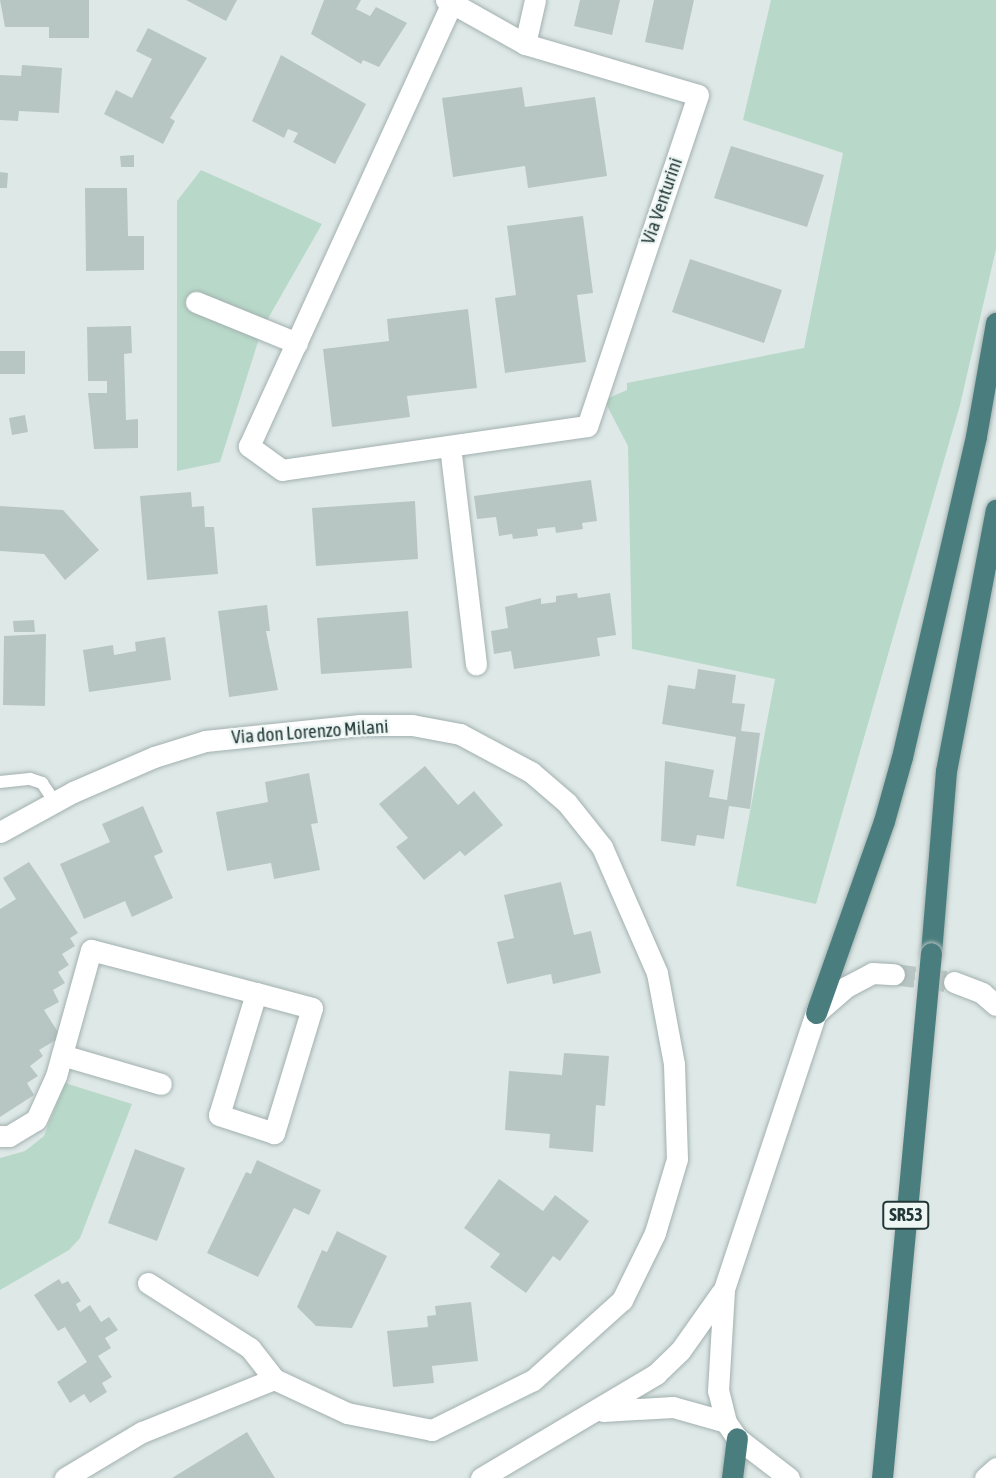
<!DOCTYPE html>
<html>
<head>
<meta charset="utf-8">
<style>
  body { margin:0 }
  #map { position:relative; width:996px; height:1478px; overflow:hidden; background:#dee9e7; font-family:"Asap Condensed",sans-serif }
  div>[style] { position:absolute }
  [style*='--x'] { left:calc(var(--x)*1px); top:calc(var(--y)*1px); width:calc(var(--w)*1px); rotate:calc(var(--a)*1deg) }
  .green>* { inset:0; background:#b8d9c9 }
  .building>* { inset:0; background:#b7c6c3 }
  .secondary-tunnel>* { height:21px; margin-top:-10.5px; transform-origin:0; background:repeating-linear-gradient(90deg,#b8c6c4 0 21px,transparent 0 31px) }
  .roads { filter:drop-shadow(0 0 2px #a2b0af) drop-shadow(0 0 2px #a2b0af) }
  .service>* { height:12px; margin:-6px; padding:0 6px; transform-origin:6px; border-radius:6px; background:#fff }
  .minor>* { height:21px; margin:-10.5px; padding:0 10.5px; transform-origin:10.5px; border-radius:10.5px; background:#fff }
  .secondary>* { height:21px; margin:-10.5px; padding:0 10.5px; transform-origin:10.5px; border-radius:10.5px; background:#fff }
  .trunk>* { height:21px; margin:-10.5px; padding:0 10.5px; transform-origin:10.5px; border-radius:10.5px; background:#4a7e7e }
  .bridges { filter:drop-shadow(0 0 2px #bcc3c3) drop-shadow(0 0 2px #bcc3c3) }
  .trunk-bridge>* { height:21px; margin:-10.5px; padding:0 10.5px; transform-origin:10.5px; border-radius:10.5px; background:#4a7e7e }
  span { translate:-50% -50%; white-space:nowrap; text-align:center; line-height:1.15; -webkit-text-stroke:5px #eef6f4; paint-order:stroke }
  .shield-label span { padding:2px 5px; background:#eef6f4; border:2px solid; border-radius:5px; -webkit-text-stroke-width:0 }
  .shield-label { font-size:18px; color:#213837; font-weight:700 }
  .street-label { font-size:19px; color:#213837 }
</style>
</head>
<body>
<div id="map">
  <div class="green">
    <div style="clip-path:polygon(771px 0,996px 0,996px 249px,960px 405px,816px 904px,736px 886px,775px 679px,632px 649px,628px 446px,604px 400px,627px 390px,627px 383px,804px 348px,843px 153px,743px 120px)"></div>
    <div style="clip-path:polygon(201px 170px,322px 224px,262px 329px,220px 462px,177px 471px,177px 201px)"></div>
    <div style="clip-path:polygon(65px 1083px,132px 1104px,80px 1238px,69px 1250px,0 1290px,0 1158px,25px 1151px,44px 1136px)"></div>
  </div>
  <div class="building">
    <div style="clip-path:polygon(0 0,89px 0,89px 38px,49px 38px,49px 27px,5px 27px)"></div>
    <div style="clip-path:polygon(186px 0,237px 0,226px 21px)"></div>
    <div style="clip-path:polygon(324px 0,361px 0,356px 9px,370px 16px,376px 7px,407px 23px,379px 67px,363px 60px,361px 64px,311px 34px)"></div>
    <div style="clip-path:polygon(580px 0,620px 0,612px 35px,574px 26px)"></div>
    <div style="clip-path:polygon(654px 0,694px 0,683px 50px,645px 42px)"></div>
    <div style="clip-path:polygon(148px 28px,207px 58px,170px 118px,175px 121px,163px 144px,104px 114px,116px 90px,132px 98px,152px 59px,136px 51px)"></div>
    <div style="clip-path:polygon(281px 55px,366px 104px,335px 164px,293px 142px,298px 133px,288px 129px,284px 138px,252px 121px)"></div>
    <div style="clip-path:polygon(22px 65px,62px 68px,59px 113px,19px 111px,18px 121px,0 120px,0 75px,21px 76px)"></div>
    <div style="clip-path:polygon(522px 87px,525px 107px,595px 97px,607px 176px,528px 188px,525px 166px,453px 177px,442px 98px)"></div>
    <div style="clip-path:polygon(731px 146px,824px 175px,807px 227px,714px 198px)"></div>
    <div style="clip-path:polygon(134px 155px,134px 167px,121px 167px,120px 156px)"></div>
    <div style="clip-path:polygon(0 172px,8px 173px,7px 188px,0 188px)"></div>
    <div style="clip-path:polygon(85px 188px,127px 188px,128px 236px,144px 236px,144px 270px,86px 271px)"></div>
    <div style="clip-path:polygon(583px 216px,593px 293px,577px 295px,586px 362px,505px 373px,495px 298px,516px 295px,507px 226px)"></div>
    <div style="clip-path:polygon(690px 259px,782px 290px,764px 343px,672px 312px)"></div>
    <div style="clip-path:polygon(468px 309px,477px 388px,407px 396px,410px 417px,332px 427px,323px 349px,389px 341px,387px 319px)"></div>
    <div style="clip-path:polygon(131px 326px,132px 353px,124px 354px,126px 420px,138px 419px,138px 448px,94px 449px,88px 393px,107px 393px,107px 381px,88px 381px,87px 327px)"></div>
    <div style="clip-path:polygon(0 351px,25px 351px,25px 374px,0 374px)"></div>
    <div style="clip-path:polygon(25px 415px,28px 432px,12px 435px,9px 418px)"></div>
    <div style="clip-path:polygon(591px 480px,597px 521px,582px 523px,583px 529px,556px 533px,555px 527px,537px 529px,538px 536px,513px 539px,512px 534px,499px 536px,496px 517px,477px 519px,474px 496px)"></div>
    <div style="clip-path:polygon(191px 492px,192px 507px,204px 506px,205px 527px,214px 527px,218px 574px,147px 580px,140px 496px)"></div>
    <div style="clip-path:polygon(415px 501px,418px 559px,316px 566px,312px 508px)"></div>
    <div style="clip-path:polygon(0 506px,63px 510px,99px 550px,65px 580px,44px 554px,0 551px)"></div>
    <div style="clip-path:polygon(577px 593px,578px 598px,610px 593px,616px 635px,597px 638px,600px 656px,514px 669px,511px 651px,494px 654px,491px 631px,508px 628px,505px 607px,541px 598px,541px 604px,556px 602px,556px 596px)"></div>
    <div style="clip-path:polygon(267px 605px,270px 631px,266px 631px,278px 690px,229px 697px,218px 611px)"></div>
    <div style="clip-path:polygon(408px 611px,412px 668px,321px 674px,317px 618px)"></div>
    <div style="clip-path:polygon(34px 620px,35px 632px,14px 632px,13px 621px)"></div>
    <div style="clip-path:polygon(46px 634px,45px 706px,3px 705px,4px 636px)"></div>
    <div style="clip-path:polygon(165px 637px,171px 680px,89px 692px,83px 650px,113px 645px,114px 655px,136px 651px,135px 642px)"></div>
    <div style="clip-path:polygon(698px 669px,736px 675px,732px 703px,745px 704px,741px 731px,760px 733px,750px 809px,729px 806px,724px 839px,697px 835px,695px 846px,661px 841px,665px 761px,714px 770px,709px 797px,727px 800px,736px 737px,662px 724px,668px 685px,695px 689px)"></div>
    <div style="clip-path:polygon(425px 766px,458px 805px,474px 791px,503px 825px,465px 856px,460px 851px,424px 880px,396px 847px,408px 838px,379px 804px)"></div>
    <div style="clip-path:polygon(309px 773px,318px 823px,311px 824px,320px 870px,274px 879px,271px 863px,227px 871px,216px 812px,268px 802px,265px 782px)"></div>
    <div style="clip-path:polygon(143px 806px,163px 852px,154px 856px,173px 898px,132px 917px,125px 901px,84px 919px,60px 864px,110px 842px,102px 824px)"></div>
    <div style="clip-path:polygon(29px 862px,78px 933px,70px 938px,75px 946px,62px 954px,69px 965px,58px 972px,65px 983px,53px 990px,59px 1002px,44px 1010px,61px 1037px,39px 1050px,43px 1056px,30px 1066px,38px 1076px,27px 1083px,34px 1095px,0 1117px,0 909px,16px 899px,3px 878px)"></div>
    <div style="clip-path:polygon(561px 882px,574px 935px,591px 931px,601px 973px,553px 984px,551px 974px,507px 984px,497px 942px,514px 938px,504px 895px)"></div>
    <div style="clip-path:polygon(564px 1053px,609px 1056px,605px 1106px,596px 1105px,593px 1152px,549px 1148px,550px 1134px,505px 1130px,509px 1071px,562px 1075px)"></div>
    <div style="clip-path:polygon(135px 1149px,185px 1168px,157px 1241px,108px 1223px)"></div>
    <div style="clip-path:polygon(257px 1160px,321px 1190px,309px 1215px,294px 1208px,258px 1277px,207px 1253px,246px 1172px,251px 1174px)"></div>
    <div style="clip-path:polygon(499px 1179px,543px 1211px,555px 1195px,589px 1221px,560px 1261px,553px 1256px,526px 1293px,490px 1267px,500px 1254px,464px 1228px)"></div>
    <div style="clip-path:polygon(337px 1231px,387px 1256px,352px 1328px,316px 1326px,297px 1307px,322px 1250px,327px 1252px)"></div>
    <div style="clip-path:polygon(59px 1279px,62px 1284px,68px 1281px,81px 1301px,76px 1304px,80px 1312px,90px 1305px,101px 1322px,109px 1317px,118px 1330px,105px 1338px,111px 1348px,98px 1356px,112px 1377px,102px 1383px,107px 1392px,90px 1403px,84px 1394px,70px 1403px,57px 1382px,87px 1362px,65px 1327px,58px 1331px,34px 1295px)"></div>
    <div style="clip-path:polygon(471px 1302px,478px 1361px,432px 1366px,434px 1383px,393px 1387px,387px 1331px,428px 1327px,427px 1316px,436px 1315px,435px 1306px)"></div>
    <div style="clip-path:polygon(247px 1432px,275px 1478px,172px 1478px)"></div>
  </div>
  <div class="secondary-tunnel">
    <div style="--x:894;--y:974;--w:61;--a:7.6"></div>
  </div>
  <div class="roads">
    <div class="service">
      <div style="--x:0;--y:782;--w:30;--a:-6"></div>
      <div style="--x:30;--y:779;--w:13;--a:18"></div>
      <div style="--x:42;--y:783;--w:22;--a:56"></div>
    </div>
    <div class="minor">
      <div style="--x:446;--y:0;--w:7;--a:27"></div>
      <div style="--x:452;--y:3;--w:84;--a:29.3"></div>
      <div style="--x:525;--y:44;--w:180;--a:16.4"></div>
      <div style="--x:698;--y:95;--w:349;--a:108.5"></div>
      <div style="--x:587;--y:426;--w:308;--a:171.8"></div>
      <div style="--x:282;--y:470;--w:41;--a:-144"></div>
      <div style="--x:249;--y:446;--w:487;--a:-65.4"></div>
      <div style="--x:525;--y:44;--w:45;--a:-77.2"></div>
      <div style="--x:196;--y:302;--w:109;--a:22.1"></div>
      <div style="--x:450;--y:446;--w:220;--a:83.2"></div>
      <div style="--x:0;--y:832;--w:83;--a:-28.7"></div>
      <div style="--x:73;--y:792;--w:88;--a:-23.4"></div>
      <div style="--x:154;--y:757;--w:53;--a:-17.4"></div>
      <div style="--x:205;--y:741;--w:156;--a:-5.9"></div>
      <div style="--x:360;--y:725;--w:52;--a:0"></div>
      <div style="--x:412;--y:725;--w:49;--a:10.6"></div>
      <div style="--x:460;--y:734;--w:81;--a:28.2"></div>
      <div style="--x:531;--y:772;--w:48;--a:40.7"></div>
      <div style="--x:567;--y:803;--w:56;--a:51.5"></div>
      <div style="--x:602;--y:847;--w:137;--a:66.4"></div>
      <div style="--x:657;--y:973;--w:93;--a:79.4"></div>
      <div style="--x:674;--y:1064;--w:95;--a:88.2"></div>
      <div style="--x:677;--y:1159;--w:77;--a:106.6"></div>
      <div style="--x:655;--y:1233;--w:75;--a:116.2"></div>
      <div style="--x:622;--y:1300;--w:120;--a:138"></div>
      <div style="--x:533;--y:1380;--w:113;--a:153.7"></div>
      <div style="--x:432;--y:1430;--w:87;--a:-168.7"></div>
      <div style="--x:347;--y:1413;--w:81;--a:-155"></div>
      <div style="--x:274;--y:1379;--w:142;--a:158.1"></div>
      <div style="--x:142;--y:1432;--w:90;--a:149.1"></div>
      <div style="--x:62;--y:1055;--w:103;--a:16.3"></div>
      <div style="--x:0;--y:1136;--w:9;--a:0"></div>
      <div style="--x:9;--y:1136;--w:31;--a:-31"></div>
      <div style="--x:36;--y:1120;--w:48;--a:-65.6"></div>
      <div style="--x:56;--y:1076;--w:131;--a:-74.5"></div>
      <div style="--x:91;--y:950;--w:171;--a:14.6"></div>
      <div style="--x:256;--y:993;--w:58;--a:15"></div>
      <div style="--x:312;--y:1008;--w:131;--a:106.9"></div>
      <div style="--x:274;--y:1133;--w:58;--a:-161.9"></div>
      <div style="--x:219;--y:1115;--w:127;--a:-73.1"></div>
      <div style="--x:148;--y:1283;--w:121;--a:32.5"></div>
      <div style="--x:250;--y:1348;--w:39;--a:52"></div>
    </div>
    <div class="secondary">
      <div style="--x:954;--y:982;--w:30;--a:21"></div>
      <div style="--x:982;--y:993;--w:18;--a:41"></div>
      <div style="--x:603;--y:1411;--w:70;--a:-3.3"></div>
      <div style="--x:673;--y:1407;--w:55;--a:15.8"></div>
      <div style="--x:481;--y:1478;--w:204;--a:-30.7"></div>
      <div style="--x:656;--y:1374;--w:33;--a:-44"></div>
      <div style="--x:680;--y:1351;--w:71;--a:-54.7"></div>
      <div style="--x:789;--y:1478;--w:66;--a:-142.4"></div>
      <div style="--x:737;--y:1438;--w:19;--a:-125"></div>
      <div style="--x:726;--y:1422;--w:32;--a:-104"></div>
      <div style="--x:718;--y:1391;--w:102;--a:-86.6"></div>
      <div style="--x:724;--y:1289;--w:291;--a:-71.6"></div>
      <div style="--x:816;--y:1013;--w:40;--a:-41"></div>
      <div style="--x:846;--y:987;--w:30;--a:-28"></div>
      <div style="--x:872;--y:973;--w:22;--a:3"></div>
      <div style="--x:985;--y:1478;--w:15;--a:-42"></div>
    </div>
    <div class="trunk">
      <div style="--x:931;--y:953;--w:183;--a:-85.3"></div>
      <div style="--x:946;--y:771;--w:266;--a:-79.2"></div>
      <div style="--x:816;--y:1013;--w:204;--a:-70.5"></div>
      <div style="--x:884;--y:821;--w:66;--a:-74.3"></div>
      <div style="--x:902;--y:757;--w:329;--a:-77"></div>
      <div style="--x:976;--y:436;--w:115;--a:-80"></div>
      <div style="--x:732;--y:1478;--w:40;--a:-82.9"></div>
    </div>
  </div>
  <div class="bridges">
    <div class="trunk-bridge">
      <div style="--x:882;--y:1478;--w:527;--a:-84.67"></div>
    </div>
  </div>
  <div class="shield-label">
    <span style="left:906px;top:1215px">SR53</span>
  </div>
  <div class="street-label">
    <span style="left:662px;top:201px;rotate:-71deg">Via Venturini</span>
    <span style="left:310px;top:732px;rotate:-4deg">Via don Lorenzo Milani</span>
  </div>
</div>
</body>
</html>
